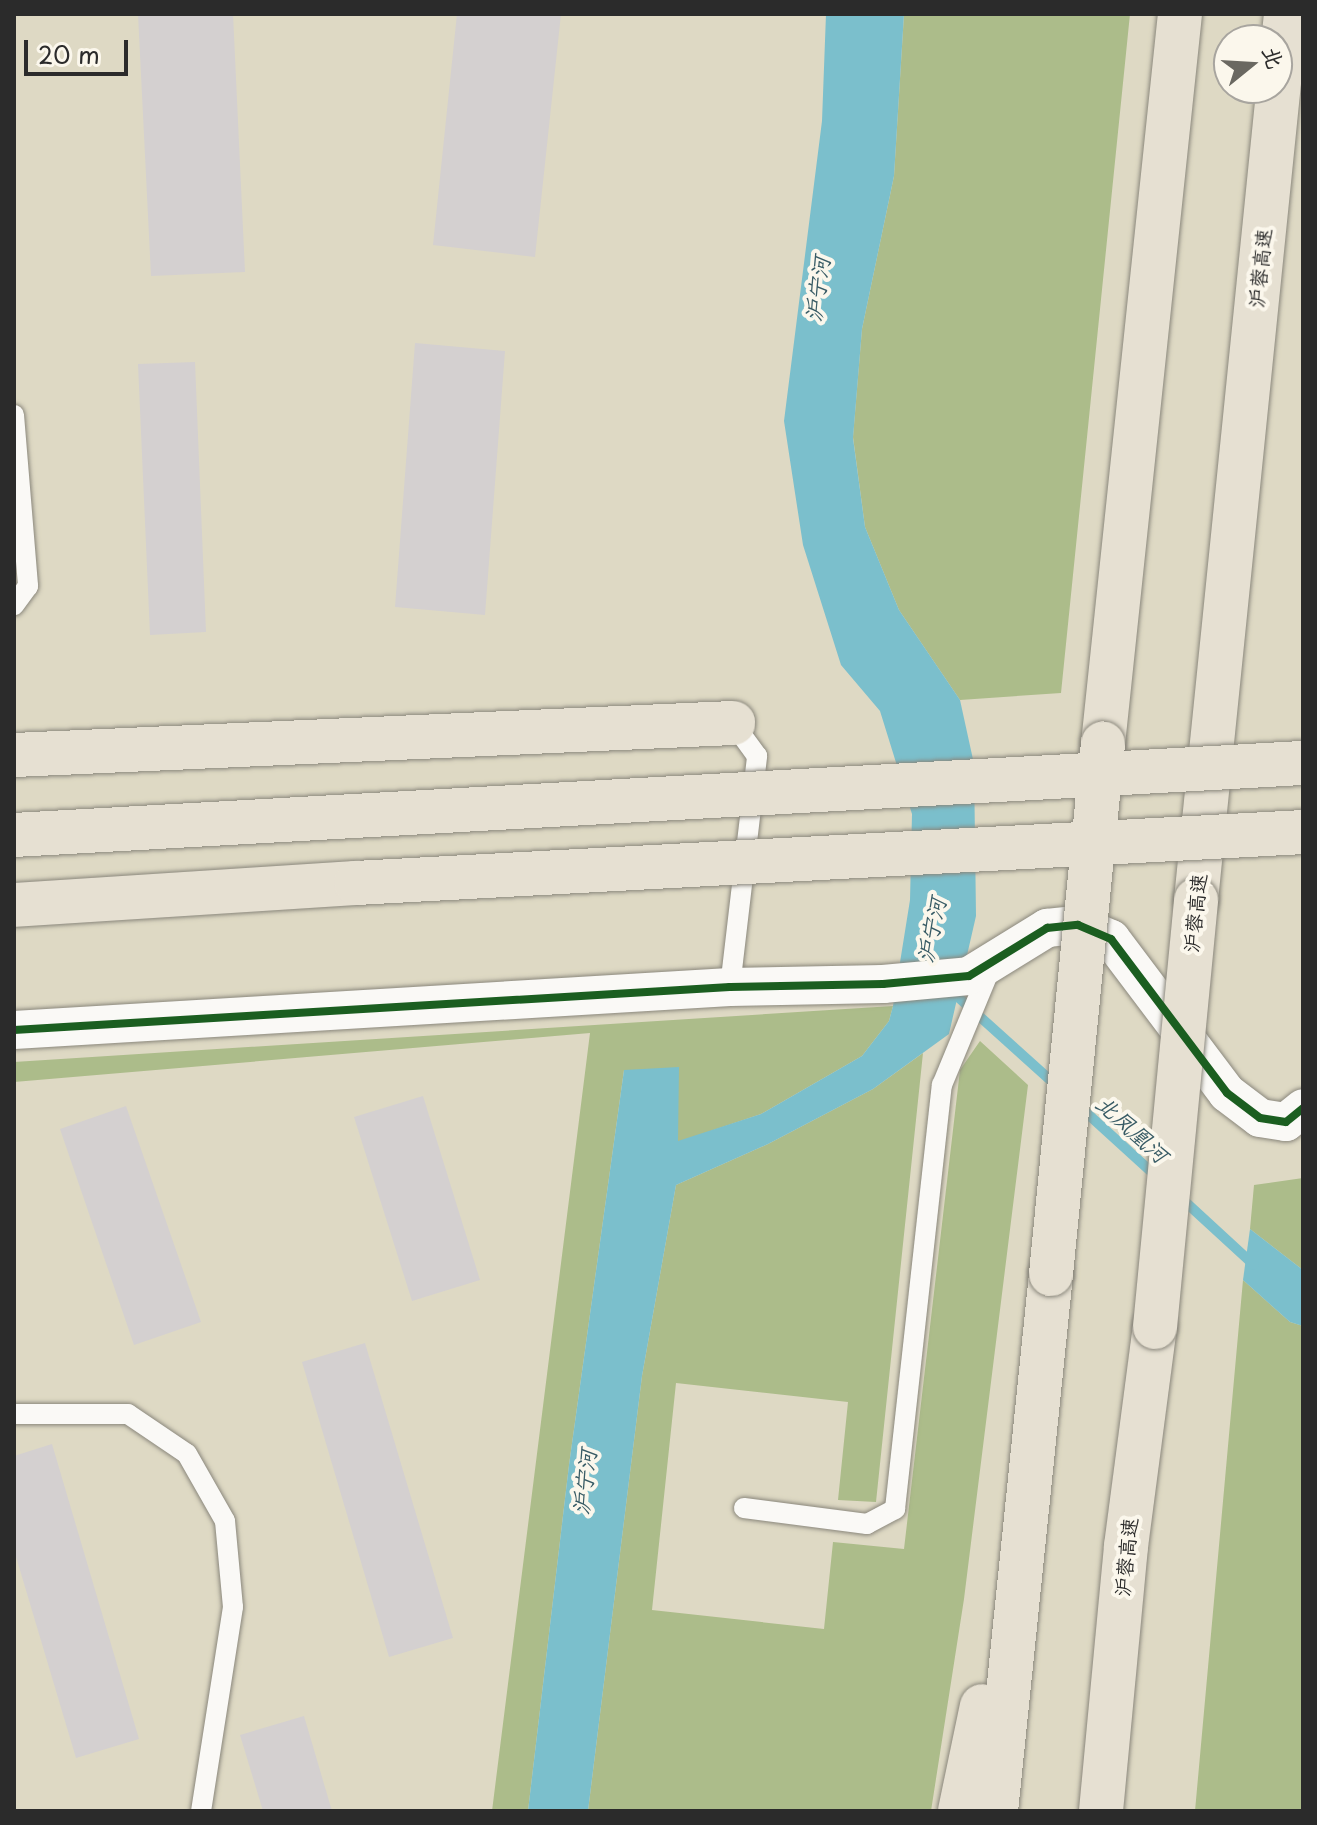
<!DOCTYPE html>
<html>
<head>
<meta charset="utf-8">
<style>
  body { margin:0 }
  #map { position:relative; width:1317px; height:1825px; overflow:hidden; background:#ded9c4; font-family:"Playpen Sans","LXGW WenKai TC",sans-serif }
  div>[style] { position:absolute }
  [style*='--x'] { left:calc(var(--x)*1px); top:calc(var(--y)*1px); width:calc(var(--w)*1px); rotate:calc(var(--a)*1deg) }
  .forest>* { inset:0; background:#acbc8a }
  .water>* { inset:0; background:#7bbfcc }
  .stream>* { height:10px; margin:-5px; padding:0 5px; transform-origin:5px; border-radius:5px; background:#7bbfcc }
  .building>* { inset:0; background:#d4d0d0 }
  .roads { filter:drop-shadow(0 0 2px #8a877c) drop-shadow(0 0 2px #8a877c) }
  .service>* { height:20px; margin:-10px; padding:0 10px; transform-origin:10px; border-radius:10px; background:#faf9f6 }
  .minor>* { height:38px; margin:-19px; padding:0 19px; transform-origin:19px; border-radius:19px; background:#faf9f6 }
  .primary>* { height:44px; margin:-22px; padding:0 22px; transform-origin:22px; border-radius:22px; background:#e6e0d2 }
  .motorway>* { height:44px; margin:-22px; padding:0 22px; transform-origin:22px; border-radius:22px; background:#e6e0d2 }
  .bridges { filter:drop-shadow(0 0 2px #8a877c) drop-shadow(0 0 2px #8a877c) }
  .primary-bridge>* { height:44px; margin:-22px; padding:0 22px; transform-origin:22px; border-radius:22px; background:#e6e0d2 }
  .motorway-bridge>* { height:44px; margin:-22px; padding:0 22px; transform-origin:22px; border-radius:22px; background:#e6e0d2 }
  .cycleway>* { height:8px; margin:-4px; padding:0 4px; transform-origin:4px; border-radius:4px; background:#1b5e20 }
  span { translate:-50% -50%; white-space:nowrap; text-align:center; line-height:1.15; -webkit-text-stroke:8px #fbf7ec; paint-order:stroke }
  .street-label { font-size:20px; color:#2b2b2b }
  .water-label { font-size:22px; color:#385b65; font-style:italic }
  .frame { position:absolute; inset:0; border:16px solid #2b2b2b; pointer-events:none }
  .north { position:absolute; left:1213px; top:24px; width:80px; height:80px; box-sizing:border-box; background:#fbf7ec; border:2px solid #a8a59f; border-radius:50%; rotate:72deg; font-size:22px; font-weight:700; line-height:32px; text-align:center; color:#2b2b2b }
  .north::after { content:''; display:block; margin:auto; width:28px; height:36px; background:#6a6861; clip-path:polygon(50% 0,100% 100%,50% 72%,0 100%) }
  .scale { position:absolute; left:24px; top:40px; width:104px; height:36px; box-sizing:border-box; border:4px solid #2b2b2b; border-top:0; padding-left:10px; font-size:24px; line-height:28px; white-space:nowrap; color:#2b2b2b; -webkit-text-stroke:6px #fbf7ec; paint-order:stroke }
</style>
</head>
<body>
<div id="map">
  <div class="forest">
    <div style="clip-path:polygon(904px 14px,1130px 14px,1061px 693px,960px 700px,899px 610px,865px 527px,853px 437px,862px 329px,894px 176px)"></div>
    <div style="clip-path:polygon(893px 1006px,889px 1021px,862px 1056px,761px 1114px,678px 1142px,624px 1070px,569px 1465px,528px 1811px,492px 1811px,590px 1033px,14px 1082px,14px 1062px)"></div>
    <div style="clip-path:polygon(980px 1041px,1028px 1085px,964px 1599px,931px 1811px,588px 1811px,642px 1376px,676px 1185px,768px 1144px,873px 1089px,923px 1053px,876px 1502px,838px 1500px,848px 1402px,676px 1383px,652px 1610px,824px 1629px,833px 1542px,904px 1549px,960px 1070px)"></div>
    <div style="clip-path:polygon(1303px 1178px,1303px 1270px,1250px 1229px,1254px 1185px)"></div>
    <div style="clip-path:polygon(1243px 1280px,1290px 1322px,1303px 1326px,1303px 1811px,1195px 1811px)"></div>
  </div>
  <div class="water">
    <div style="clip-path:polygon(826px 14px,904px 14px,894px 176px,862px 329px,853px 438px,865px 527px,899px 610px,960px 700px,974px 764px,976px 916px,949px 1034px,873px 1089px,768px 1144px,676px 1185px,642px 1376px,588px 1811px,528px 1811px,569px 1465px,624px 1070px,679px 1067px,678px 1141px,761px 1114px,862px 1056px,889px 1021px,893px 1006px,910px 900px,912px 814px,880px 711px,841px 665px,803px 545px,784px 421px,822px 121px)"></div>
    <div style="clip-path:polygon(1250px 1229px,1303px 1270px,1303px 1326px,1290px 1322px,1243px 1280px)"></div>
  </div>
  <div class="stream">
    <div style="--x:948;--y:988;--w:148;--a:42"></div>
    <div style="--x:1079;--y:1106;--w:104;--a:42.3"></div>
    <div style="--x:1180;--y:1197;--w:100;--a:42.6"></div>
  </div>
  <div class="building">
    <div style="clip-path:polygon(138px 14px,233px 14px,245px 272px,151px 276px)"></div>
    <div style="clip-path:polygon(457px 14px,561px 14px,535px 257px,433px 245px)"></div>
    <div style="clip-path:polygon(415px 343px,505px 351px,485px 615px,395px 607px)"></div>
    <div style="clip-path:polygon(195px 362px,206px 632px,150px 635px,138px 364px)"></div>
    <div style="clip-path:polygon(423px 1096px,480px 1280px,412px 1301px,354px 1117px)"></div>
    <div style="clip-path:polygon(126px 1106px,201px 1322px,134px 1345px,60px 1129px)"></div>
    <div style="clip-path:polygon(365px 1343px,453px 1638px,389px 1657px,302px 1362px)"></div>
    <div style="clip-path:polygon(52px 1444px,139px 1739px,76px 1758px,14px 1550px,14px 1456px)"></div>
    <div style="clip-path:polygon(304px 1716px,332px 1811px,263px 1811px,240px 1735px)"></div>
  </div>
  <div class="roads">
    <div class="service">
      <div style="--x:14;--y:415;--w:172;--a:85.3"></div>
      <div style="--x:28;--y:586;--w:24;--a:126"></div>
      <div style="--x:730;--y:987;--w:233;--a:-83.3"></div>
      <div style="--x:757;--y:756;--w:41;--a:-126"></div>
      <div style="--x:14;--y:1414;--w:114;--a:0"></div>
      <div style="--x:128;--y:1414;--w:71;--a:34.1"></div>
      <div style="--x:187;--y:1454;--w:77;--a:60.4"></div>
      <div style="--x:225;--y:1521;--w:86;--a:84.7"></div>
      <div style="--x:233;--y:1607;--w:206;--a:98.9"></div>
      <div style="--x:744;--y:1508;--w:124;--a:7.4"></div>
      <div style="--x:867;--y:1524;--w:32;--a:-28"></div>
      <div style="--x:895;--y:1509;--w:427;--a:-83.7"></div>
      <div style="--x:942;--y:1085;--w:126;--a:-67.5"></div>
    </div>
    <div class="minor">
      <div style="--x:14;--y:1030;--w:717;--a:-3.44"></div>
      <div style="--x:730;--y:987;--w:153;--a:-1.1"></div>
      <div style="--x:883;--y:984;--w:86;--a:-5.3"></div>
      <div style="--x:969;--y:976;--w:92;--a:-31.6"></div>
      <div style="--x:1047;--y:928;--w:31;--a:-6"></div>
      <div style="--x:1078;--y:925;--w:36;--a:23"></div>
      <div style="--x:1111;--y:939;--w:193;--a:53"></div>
      <div style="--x:1227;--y:1093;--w:41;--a:37.1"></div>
      <div style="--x:1260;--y:1118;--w:26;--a:9"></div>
      <div style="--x:1286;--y:1122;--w:22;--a:-39"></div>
    </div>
    <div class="primary">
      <div style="--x:14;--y:755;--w:720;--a:-2.55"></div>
    </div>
    <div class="motorway">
      <div style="--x:1103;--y:744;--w:734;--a:-83.98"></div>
      <div style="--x:1196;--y:900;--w:891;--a:-84.2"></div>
      <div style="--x:960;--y:1811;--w:107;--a:-78.2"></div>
      <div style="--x:996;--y:1811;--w:540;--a:-84.15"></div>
      <div style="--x:1101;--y:1811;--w:266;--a:-84.6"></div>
      <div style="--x:1126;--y:1546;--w:221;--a:-82.5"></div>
    </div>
  </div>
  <div class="bridges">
    <div class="primary-bridge">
      <div style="--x:14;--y:835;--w:1291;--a:-3.2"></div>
      <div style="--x:14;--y:905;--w:343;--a:-3.7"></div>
      <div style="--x:356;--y:883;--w:948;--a:-3.08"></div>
    </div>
    <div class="motorway-bridge">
      <div style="--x:1051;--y:1274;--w:533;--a:-84.4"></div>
      <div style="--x:1155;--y:1327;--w:429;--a:-84.5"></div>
    </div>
  </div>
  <div class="cycleway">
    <div style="--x:14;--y:1030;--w:717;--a:-3.44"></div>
    <div style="--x:730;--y:987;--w:153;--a:-1.1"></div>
    <div style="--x:883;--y:984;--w:86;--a:-5.3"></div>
    <div style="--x:969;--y:976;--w:92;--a:-31.6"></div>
    <div style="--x:1047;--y:928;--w:31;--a:-6"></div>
    <div style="--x:1078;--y:925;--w:36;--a:23"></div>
    <div style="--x:1111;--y:939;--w:193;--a:53"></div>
    <div style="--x:1227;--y:1093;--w:41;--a:37.1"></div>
    <div style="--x:1260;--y:1118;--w:26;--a:9"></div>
    <div style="--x:1286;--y:1122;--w:22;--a:-39"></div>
  </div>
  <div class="street-label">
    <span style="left:1260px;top:268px;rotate:-84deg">沪蓉高速</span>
    <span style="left:1195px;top:913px;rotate:-84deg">沪蓉高速</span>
    <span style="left:1126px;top:1557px;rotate:-84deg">沪蓉高速</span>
  </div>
  <div class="water-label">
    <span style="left:816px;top:289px;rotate:-82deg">沪宁河</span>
    <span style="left:930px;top:930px;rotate:-78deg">沪宁河</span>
    <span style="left:1133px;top:1128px;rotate:42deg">北凤凰河</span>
    <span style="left:583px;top:1482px;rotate:-83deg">沪宁河</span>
  </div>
  <div class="frame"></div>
  <div class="north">北</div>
  <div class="scale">20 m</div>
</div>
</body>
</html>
